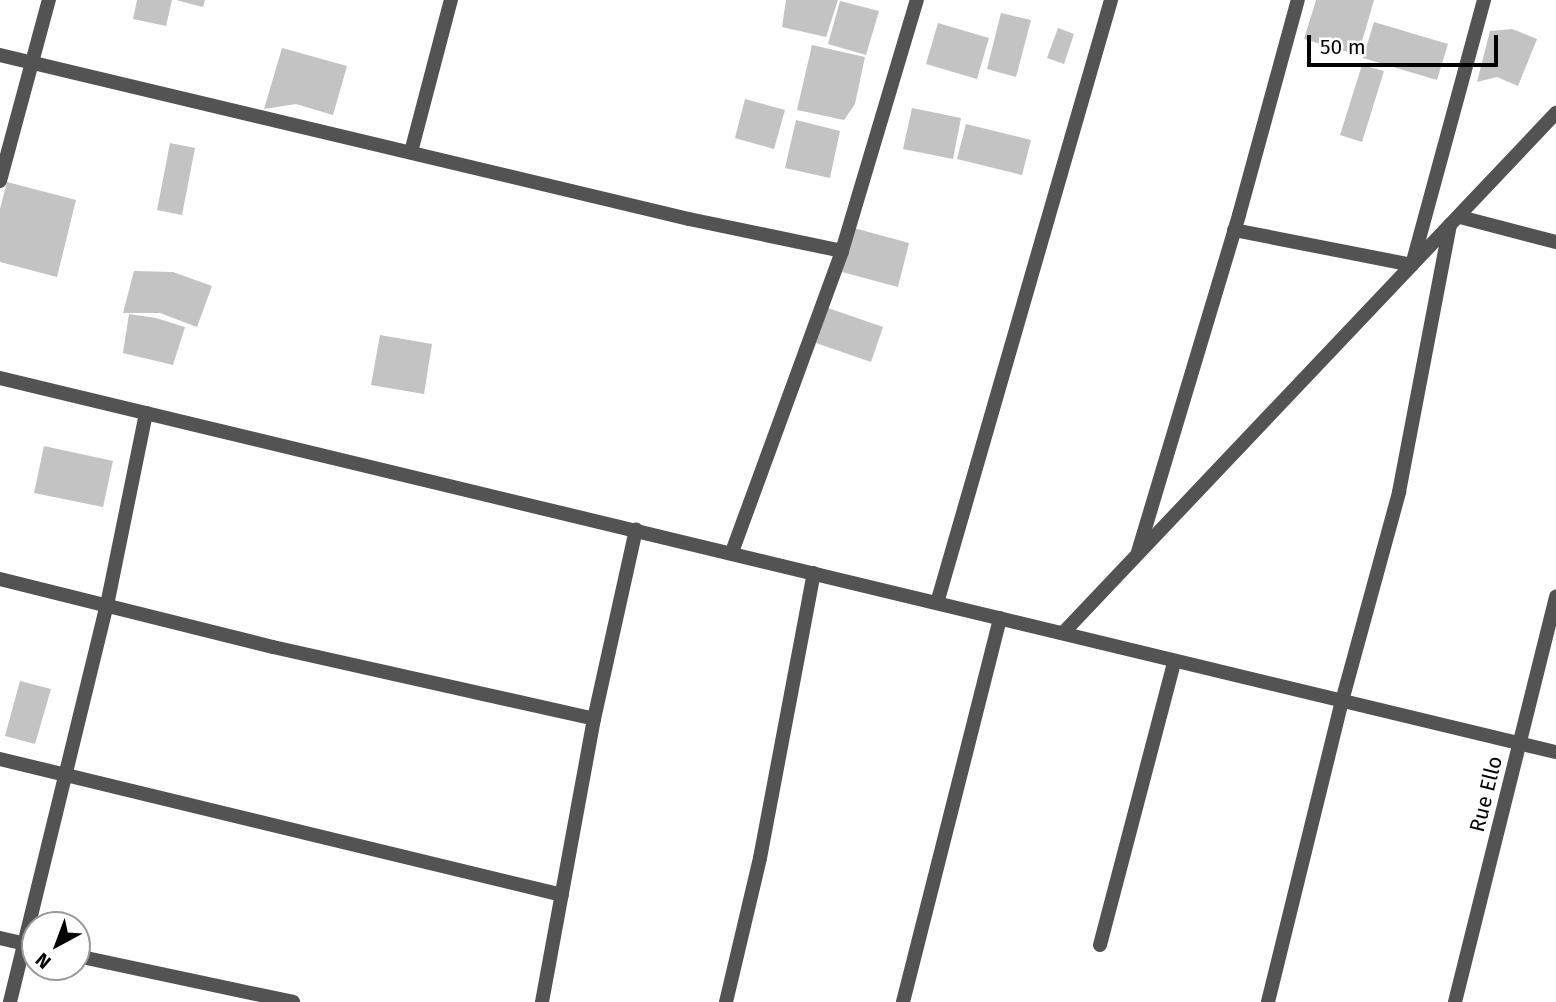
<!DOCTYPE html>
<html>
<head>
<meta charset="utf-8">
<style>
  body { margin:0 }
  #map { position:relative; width:1556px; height:1002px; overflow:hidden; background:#fff; font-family:"Fira Sans",sans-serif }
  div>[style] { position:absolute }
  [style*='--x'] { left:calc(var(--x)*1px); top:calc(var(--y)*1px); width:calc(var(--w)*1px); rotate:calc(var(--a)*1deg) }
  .building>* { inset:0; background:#c3c3c3 }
  .minor>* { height:14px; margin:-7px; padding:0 7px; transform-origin:7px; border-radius:7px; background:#535353 }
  span { translate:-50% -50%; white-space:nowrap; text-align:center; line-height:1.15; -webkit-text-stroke:5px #fff; paint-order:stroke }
  .street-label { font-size:21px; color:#000 }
  .north { position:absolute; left:21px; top:911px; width:70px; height:70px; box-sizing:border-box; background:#fff; border:2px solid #999; border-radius:50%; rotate:221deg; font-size:19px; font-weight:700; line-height:28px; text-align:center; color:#000 }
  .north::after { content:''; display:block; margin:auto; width:24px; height:32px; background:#000; clip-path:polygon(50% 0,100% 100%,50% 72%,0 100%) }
  .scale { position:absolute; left:1307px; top:35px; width:191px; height:32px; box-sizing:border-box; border:4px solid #000; border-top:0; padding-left:9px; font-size:21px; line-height:24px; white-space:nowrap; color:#000; -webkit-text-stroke:5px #fff; paint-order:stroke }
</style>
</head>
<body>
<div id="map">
  <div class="building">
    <div style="clip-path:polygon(137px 0,172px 0,166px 26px,133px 19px)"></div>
    <div style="clip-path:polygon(176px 0,205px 0,203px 7px)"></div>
    <div style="clip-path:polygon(786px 0,838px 0,826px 37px,782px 27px)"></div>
    <div style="clip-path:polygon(1316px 0,1374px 0,1358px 55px,1304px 39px)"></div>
    <div style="clip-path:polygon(840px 1px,879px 11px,866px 55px,828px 44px)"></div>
    <div style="clip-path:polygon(1001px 13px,1031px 20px,1016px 77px,987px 69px)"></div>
    <div style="clip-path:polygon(1374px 22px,1448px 44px,1437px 80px,1363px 58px)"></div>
    <div style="clip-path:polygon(938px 23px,989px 38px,977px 79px,926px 64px)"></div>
    <div style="clip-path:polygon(1058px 28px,1074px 34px,1064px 64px,1047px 58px)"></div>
    <div style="clip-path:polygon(1512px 29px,1537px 39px,1518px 86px,1497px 77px,1477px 82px,1490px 31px)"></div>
    <div style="clip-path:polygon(812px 45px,865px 57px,855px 104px,844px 120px,797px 110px)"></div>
    <div style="clip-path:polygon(282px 48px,347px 66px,333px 115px,296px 104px,264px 109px)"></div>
    <div style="clip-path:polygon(1362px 65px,1384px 71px,1362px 142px,1340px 135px)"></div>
    <div style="clip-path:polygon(745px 99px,785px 110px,774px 149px,735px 138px)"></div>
    <div style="clip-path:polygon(912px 108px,961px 118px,953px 159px,903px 149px)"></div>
    <div style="clip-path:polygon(796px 120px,840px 131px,830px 178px,785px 168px)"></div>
    <div style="clip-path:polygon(966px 124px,1031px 140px,1022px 175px,957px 159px)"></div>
    <div style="clip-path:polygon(170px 143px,195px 148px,182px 215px,157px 210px)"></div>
    <div style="clip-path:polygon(7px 182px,76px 200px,57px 277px,0 262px,0 209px)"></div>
    <div style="clip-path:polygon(854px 228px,909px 243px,898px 287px,842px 272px)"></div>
    <div style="clip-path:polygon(134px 271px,173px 272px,212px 286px,197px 327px,160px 313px,123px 313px)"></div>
    <div style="clip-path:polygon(828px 308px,883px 327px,871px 362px,816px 343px)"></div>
    <div style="clip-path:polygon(129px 314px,156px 318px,185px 327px,173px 365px,123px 353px)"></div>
    <div style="clip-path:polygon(380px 335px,432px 344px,424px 394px,371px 385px)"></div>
    <div style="clip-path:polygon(44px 446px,113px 461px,103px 507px,34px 493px)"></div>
    <div style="clip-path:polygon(20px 681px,51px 689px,35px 744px,5px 736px)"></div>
  </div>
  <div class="minor">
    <div style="--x:0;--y:55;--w:708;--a:13.39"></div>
    <div style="--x:689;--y:219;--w:156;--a:11.8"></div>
    <div style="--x:411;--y:152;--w:157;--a:-75.3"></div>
    <div style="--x:0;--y:181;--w:188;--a:-74.9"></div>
    <div style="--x:1460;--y:217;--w:99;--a:14.6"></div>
    <div style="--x:1234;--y:230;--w:181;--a:11.1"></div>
    <div style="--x:1412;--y:265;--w:275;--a:-74.8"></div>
    <div style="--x:0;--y:378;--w:1600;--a:13.52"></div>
    <div style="--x:732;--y:552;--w:320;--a:-69.9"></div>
    <div style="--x:842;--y:251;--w:262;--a:-73.4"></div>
    <div style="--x:1138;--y:552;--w:352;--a:-73.3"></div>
    <div style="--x:1239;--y:215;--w:223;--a:-74.7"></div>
    <div style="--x:0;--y:579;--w:281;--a:14"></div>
    <div style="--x:273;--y:647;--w:329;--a:12.6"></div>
    <div style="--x:937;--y:603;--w:628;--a:-73.9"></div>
    <div style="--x:1063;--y:633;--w:717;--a:-46.53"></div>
    <div style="--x:0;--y:759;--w:578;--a:13.6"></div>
    <div style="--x:0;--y:938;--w:36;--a:13"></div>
    <div style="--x:1100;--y:945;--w:292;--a:-75.3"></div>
    <div style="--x:77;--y:956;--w:221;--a:12"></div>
    <div style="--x:10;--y:1002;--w:409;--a:-76.3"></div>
    <div style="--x:107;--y:605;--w:196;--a:-78.5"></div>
    <div style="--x:542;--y:1002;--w:288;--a:-79.6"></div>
    <div style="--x:594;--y:719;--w:194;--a:-77.5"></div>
    <div style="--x:726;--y:1002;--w:148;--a:-76.7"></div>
    <div style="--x:760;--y:858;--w:290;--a:-79.3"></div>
    <div style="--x:903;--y:1002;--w:396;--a:-75.8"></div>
    <div style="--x:1268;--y:1002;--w:310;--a:-76.2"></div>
    <div style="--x:1342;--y:701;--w:217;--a:-74.7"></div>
    <div style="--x:1399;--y:492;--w:272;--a:-79.2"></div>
    <div style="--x:1455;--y:1002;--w:418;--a:-76"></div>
  </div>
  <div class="street-label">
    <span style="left:1486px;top:794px;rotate:-76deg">Rue Ello</span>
  </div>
  <div class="north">N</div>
  <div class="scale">50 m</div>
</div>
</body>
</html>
